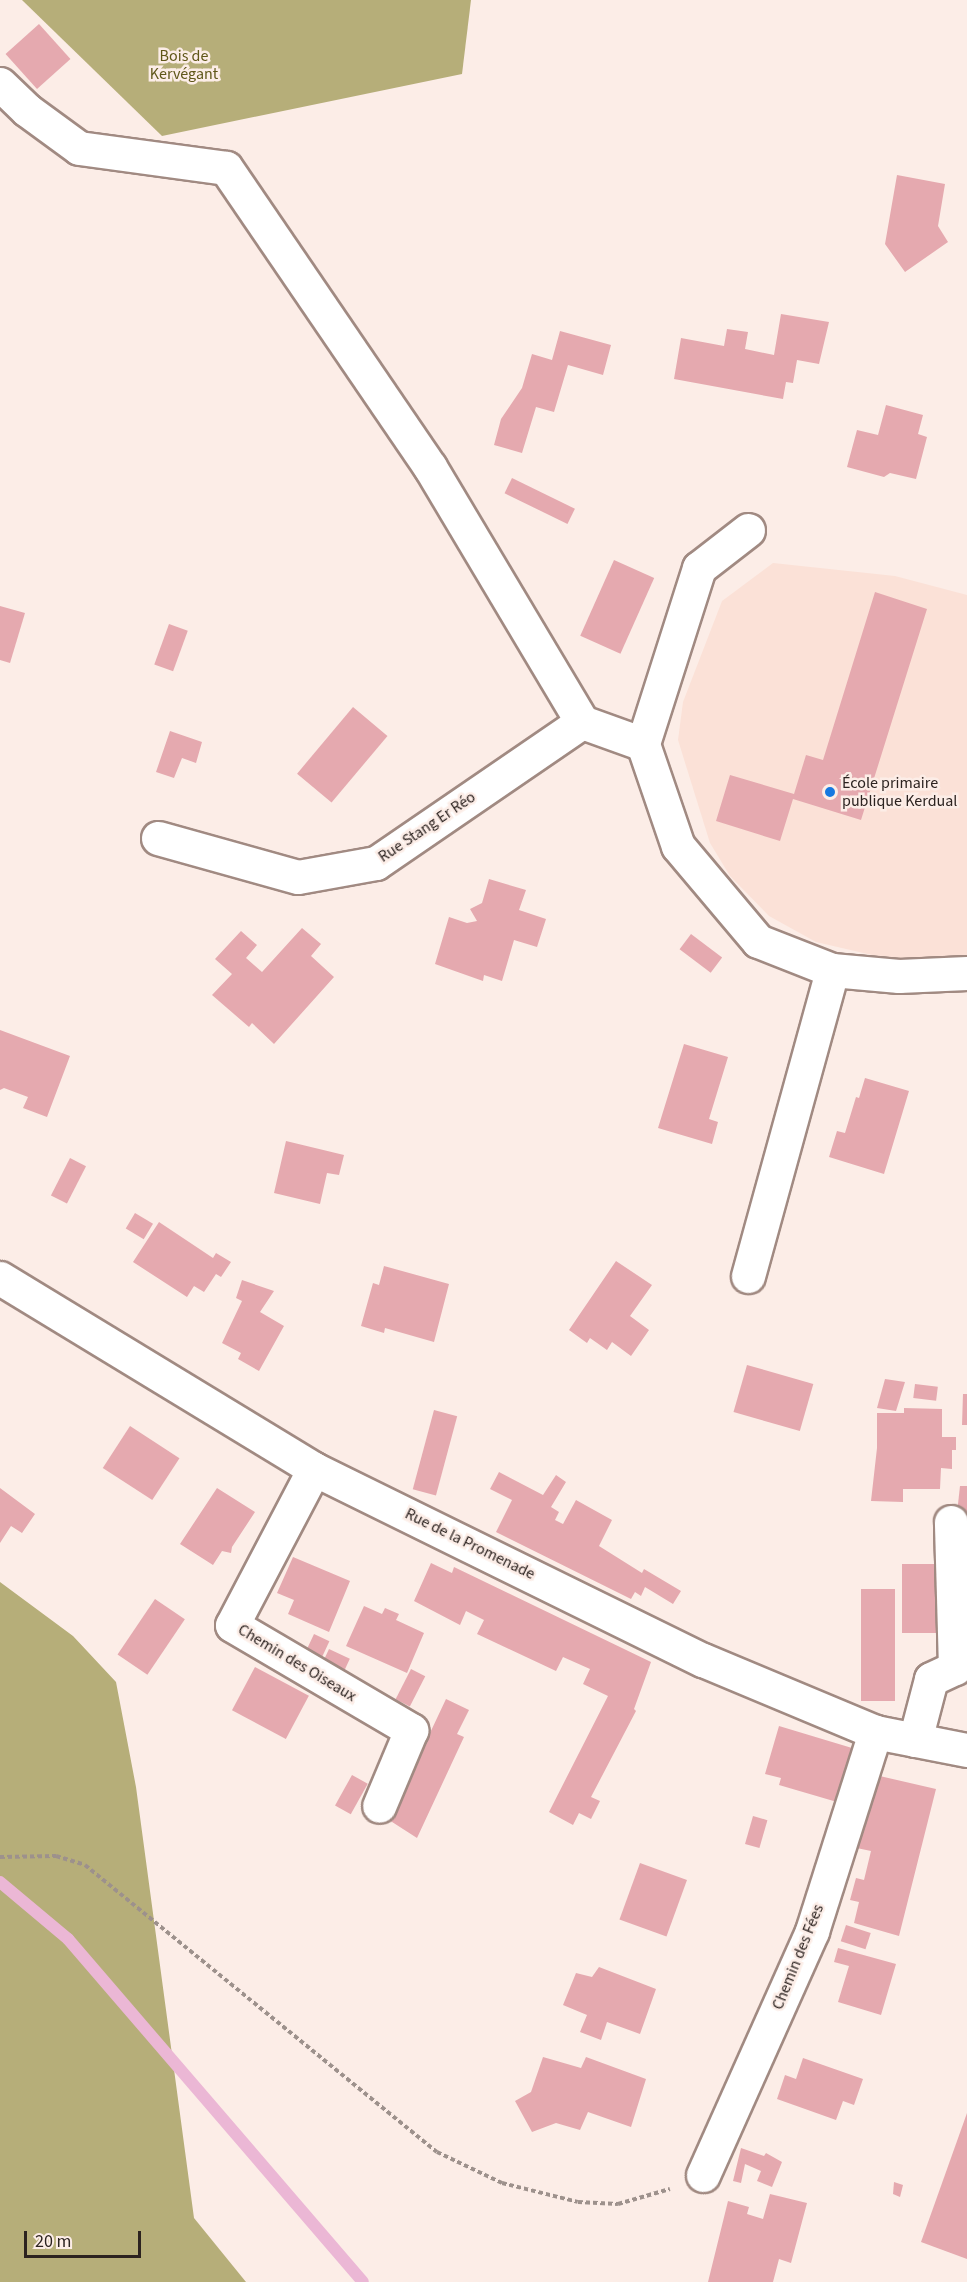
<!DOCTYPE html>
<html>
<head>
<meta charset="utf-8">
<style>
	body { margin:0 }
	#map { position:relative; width:967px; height:2282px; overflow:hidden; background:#fcede7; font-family:"Source Sans 3",sans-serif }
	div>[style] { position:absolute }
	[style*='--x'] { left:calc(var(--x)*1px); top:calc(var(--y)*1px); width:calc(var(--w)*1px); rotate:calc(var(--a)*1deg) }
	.built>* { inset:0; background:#fbe1d7 }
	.forest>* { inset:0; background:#b6ae79 }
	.stream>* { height:12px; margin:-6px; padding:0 6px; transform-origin:6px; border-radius:6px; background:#ebb7d5 }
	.building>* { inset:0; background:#e5a9af; transform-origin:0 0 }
	.path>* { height:4px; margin-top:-2px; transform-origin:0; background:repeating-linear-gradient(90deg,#9d918c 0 4.5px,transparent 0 7.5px) }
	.roads { filter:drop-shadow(2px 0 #a18a82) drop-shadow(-2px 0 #a18a82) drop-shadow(0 2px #a18a82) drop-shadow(0 -2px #a18a82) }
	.minor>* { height:33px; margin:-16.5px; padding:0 16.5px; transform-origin:16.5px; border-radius:16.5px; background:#fff }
	.dots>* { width:16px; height:16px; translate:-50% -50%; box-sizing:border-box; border:3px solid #fcede7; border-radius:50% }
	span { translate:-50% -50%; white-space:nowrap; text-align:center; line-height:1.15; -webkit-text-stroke:5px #fcede7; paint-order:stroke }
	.park-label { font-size:16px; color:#605719 }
	.poi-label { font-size:16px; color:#2c2320 }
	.left { translate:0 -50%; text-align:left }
	.street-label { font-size:16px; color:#2c2320 }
	.scale { position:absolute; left:24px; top:2231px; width:117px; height:27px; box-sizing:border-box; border:3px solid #2c2320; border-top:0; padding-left:8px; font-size:18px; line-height:21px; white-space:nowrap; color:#2c2320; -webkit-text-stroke:4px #fcede7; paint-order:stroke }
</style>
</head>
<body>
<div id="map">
	<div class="built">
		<i style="clip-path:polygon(773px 563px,895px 576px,967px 595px,967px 966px,885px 958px,816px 942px,769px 916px,730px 876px,710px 843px,678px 740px,683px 702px,722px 601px)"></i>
	</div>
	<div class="forest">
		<i style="clip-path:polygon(22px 0,471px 0,462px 74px,162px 136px)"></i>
		<i style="clip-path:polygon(0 1582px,73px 1636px,116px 1682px,136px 1787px,194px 2218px,246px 2282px,0 2282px)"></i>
	</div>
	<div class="stream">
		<i style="--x:0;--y:1882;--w:89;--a:40"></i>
		<i style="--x:68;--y:1939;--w:452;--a:49.3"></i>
	</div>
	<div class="building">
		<i style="left:39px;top:24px;width:47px;height:45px;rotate:48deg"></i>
		<i style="clip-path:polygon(897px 175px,945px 184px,938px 226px,948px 242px,905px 272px,885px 244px)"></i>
		<i style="clip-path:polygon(781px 314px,829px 322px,819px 364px,797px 360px,793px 383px,786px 382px,783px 399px,674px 379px,681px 338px,724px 346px,727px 329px,748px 332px,745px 349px,774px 355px)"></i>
		<i style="clip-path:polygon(560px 331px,611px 345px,603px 375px,568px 365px,554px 412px,536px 407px,522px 453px,494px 445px,501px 419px,522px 388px,532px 354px,552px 360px)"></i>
		<i style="clip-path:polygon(886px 405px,923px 415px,918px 434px,927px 437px,916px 479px,890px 473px,884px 477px,847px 467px,857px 430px,878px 435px)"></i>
		<i style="left:512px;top:478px;width:70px;height:17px;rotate:26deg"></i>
		<i style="left:614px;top:560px;width:44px;height:83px;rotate:24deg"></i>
		<i style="clip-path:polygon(875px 592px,927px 609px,861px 820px,793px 799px,780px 841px,716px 821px,730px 775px,794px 794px,806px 755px,823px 760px)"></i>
		<i style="clip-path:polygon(0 606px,25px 613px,10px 663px,0 660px)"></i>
		<i style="left:169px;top:624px;width:20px;height:43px;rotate:20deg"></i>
		<i style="left:353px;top:707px;width:45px;height:87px;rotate:40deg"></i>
		<i style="clip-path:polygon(170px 731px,202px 742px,196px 763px,182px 758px,174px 778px,156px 772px)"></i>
		<i style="clip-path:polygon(489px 879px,526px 890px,519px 910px,546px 919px,537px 947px,514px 940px,502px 981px,484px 975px,483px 981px,435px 964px,449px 917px,467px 923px,477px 921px,470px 909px,482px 903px)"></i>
		<i style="clip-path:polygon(302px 928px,321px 944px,311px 956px,334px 977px,274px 1044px,252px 1023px,249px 1027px,212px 995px,232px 974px,215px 959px,241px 931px,257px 945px,246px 958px,262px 972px)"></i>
		<i style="left:691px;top:934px;width:39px;height:19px;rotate:37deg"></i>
		<i style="clip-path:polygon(0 1030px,70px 1056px,47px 1117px,23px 1108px,28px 1097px,4px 1088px,0 1090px)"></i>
		<i style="clip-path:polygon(684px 1044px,728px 1057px,709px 1119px,718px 1122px,712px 1144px,658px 1128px)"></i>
		<i style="clip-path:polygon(865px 1078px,909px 1091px,884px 1174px,829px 1157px,837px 1131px,845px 1133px,856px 1097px,859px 1098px)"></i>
		<i style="clip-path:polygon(286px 1141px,344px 1155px,339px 1175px,327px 1173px,320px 1204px,274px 1193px)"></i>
		<i style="left:70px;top:1158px;width:18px;height:42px;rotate:27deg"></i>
		<i style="left:135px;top:1213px;width:21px;height:18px;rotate:31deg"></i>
		<i style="clip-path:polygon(159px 1222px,213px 1258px,216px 1253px,231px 1262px,221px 1277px,216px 1274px,204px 1292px,194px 1286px,187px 1297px,133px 1262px)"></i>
		<i style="clip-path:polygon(616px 1261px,652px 1285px,630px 1316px,649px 1330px,631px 1356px,612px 1342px,607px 1350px,590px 1338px,587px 1343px,569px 1330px)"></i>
		<i style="clip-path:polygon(384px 1266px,449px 1284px,434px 1342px,385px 1328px,384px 1333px,361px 1326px,373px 1283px,379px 1285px)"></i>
		<i style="clip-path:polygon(242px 1280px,274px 1291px,260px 1312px,284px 1326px,259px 1371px,238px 1359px,241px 1353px,222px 1343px,242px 1301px,236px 1298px)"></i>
		<i style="left:747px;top:1365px;width:69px;height:49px;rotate:16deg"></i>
		<i style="clip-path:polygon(885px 1379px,905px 1382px,896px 1411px,877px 1408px)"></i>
		<i style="left:915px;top:1384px;width:23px;height:14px;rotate:7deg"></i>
		<i style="clip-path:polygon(963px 1394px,967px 1394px,967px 1425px,962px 1425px)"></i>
		<i style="clip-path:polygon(904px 1408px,942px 1409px,942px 1437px,956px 1437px,956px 1450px,952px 1450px,952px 1469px,941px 1468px,940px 1489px,903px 1489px,903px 1502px,871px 1501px,877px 1448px,877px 1413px,904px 1413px)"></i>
		<i style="left:434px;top:1410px;width:24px;height:82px;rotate:15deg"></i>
		<i style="left:130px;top:1426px;width:59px;height:50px;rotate:33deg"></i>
		<i style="clip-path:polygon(499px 1472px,543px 1495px,556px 1475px,566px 1482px,551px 1507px,559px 1512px,555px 1520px,563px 1524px,576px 1500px,612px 1520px,599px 1546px,642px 1573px,644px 1569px,681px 1591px,673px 1604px,645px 1587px,641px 1596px,635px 1592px,631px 1599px,496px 1532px,512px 1500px,490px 1489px)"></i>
		<i style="clip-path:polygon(960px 1486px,967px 1486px,967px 1522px,956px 1522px)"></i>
		<i style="clip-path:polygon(0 1488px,35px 1514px,22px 1533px,11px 1526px,0 1543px)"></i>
		<i style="clip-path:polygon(217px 1488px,255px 1512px,232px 1547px,231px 1553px,222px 1551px,213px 1565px,180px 1544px)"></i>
		<i style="clip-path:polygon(293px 1557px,350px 1581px,329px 1632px,288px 1614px,294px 1600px,277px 1593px)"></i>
		<i style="clip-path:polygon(431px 1563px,452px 1573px,454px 1567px,651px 1662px,634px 1709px,636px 1711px,591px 1797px,600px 1801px,591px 1819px,579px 1813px,573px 1825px,549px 1812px,608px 1696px,583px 1684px,590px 1669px,563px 1657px,556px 1671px,477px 1634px,484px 1620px,466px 1611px,460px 1625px,414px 1601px)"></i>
		<i style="left:940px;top:1564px;width:69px;height:38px;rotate:90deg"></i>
		<i style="left:861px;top:1589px;width:34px;height:112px"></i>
		<i style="left:155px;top:1599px;width:36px;height:67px;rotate:34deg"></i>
		<i style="clip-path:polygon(364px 1606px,382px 1614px,385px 1608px,399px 1614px,396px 1620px,424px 1633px,407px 1673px,346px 1646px)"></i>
		<i style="left:314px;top:1634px;width:17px;height:21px;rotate:25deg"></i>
		<i style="left:329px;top:1649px;width:23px;height:19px;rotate:25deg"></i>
		<i style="left:255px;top:1667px;width:61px;height:49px;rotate:28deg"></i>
		<i style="left:411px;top:1669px;width:16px;height:34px;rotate:27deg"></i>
		<i style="clip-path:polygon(446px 1699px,469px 1710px,457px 1734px,464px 1737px,417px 1838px,389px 1820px)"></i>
		<i style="clip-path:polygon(779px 1726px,852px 1748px,837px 1802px,779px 1785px,781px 1778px,765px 1774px)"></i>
		<i style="clip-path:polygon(871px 1774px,936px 1789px,899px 1936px,854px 1923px,859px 1902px,850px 1900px,856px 1878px,864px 1880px,871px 1851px,852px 1847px)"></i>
		<i style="left:352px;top:1775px;width:18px;height:35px;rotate:29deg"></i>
		<i style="left:753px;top:1816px;width:15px;height:29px;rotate:16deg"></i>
		<i style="left:640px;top:1863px;width:50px;height:60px;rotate:20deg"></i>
		<i style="left:846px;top:1925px;width:26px;height:17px;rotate:18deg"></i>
		<i style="clip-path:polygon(838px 1948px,896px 1964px,881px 2015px,838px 2002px,849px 1966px,834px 1962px)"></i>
		<i style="clip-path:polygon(599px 1967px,656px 1989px,640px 2034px,607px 2022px,601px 2040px,580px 2032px,587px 2015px,563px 2005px,576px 1973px,592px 1977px)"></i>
		<i style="clip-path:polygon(543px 2057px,581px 2068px,586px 2057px,646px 2079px,631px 2127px,588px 2112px,580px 2130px,556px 2123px,532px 2132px,515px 2101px,531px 2092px)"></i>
		<i style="clip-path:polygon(803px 2058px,863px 2079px,854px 2105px,843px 2101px,836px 2120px,777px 2099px,785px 2075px,796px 2079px)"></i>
		<i style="clip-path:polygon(967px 2113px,967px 2259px,921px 2242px)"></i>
		<i style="clip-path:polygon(741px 2148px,764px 2156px,766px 2153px,782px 2162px,772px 2187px,757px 2181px,761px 2171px,745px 2164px,741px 2183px,733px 2181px)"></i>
		<i style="clip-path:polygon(894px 2182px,903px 2185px,900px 2197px,893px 2194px)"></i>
		<i style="clip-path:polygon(770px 2194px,807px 2203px,791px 2263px,779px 2259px,773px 2282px,708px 2282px,728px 2201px,749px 2207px,747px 2214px,763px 2219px)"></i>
	</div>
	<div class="path">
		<i style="--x:0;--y:1857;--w:56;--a:-1"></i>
		<i style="--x:56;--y:1856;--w:30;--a:17"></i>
		<i style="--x:85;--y:1865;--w:454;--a:39.2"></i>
		<i style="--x:437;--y:2152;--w:72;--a:25.5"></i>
		<i style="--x:502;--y:2183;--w:78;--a:14"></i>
		<i style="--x:578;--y:2202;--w:40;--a:2.9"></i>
		<i style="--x:618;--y:2204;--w:54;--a:-16.1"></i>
	</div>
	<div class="roads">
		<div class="minor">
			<i style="--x:0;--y:84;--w:37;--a:44"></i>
			<i style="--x:27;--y:110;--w:64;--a:36.2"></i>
			<i style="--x:79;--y:148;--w:148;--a:7.7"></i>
			<i style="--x:226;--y:168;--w:362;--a:55.7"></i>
			<i style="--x:430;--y:467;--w:297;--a:59.2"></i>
			<i style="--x:748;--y:530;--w:62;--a:142.2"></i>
			<i style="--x:699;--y:568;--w:185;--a:107.7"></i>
			<i style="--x:643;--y:744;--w:108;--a:71.1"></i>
			<i style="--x:678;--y:846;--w:124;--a:49.9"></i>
			<i style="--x:758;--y:941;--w:79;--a:21.4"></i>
			<i style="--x:832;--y:970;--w:67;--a:5.1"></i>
			<i style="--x:899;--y:976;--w:68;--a:-2.5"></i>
			<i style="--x:158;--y:838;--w:145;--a:15.6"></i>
			<i style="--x:298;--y:877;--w:79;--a:-10.2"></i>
			<i style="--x:376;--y:863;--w:250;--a:-34.4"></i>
			<i style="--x:582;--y:722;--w:65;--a:19.8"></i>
			<i style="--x:748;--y:1276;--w:317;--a:-74.6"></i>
			<i style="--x:0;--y:1278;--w:368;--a:31.3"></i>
			<i style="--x:314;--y:1469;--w:433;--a:26.2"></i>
			<i style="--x:703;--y:1660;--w:186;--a:22.7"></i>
			<i style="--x:875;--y:1732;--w:94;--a:11.1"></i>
			<i style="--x:314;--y:1469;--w:176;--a:117.7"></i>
			<i style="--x:232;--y:1625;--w:208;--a:30.4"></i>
			<i style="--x:411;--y:1730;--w:82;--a:112.8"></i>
			<i style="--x:915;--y:1740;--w:63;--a:-75.3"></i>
			<i style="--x:931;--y:1679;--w:26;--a:-25"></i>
			<i style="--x:955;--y:1668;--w:146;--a:-91.6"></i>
			<i style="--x:703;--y:2175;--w:267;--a:-65.9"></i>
			<i style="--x:812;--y:1931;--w:209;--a:-72.4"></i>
		</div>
	</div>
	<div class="dots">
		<i style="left:830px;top:792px;background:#1678e0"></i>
	</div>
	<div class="park-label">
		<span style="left:184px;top:65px">Bois de<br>Kervégant</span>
	</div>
	<div class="poi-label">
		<span class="left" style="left:842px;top:792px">École primaire<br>publique Kerdual</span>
	</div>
	<div class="street-label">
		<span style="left:427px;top:827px;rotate:-34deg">Rue Stang Er Réo</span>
		<span style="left:470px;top:1544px;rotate:26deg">Rue de la Promenade</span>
		<span style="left:297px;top:1663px;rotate:31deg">Chemin des Oiseaux</span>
		<span style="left:798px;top:1957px;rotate:-68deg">Chemin des Fées</span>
	</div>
	<div class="scale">20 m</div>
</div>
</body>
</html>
